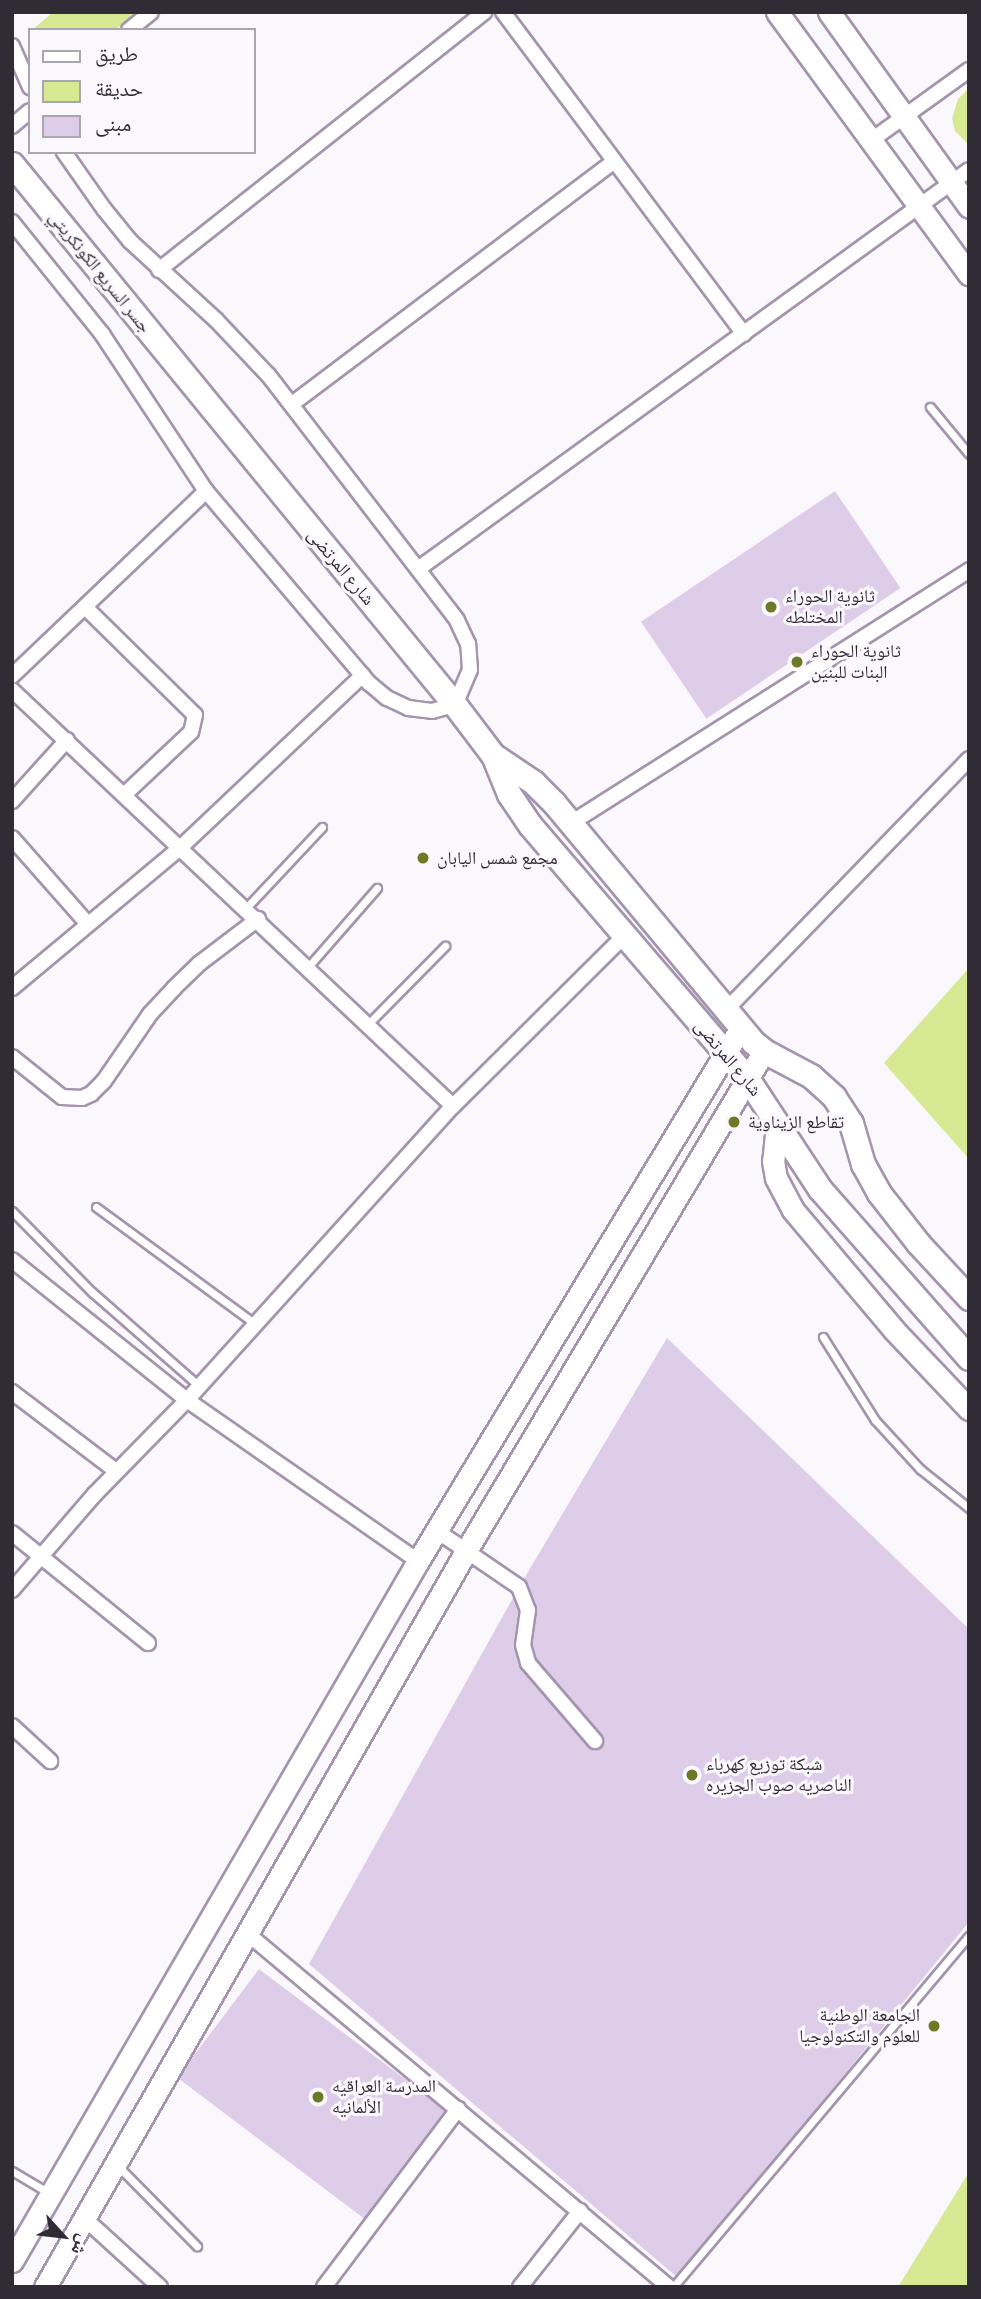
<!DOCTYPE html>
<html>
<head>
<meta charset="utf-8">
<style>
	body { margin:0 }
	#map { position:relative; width:981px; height:2299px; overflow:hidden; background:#fbf8fd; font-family:"PT Sans Narrow","Noto Naskh Arabic",sans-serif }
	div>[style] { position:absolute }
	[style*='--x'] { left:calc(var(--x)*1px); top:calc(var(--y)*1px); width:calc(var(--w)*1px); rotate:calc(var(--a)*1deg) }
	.green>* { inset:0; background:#d8e994 }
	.building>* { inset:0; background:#ddcde8; transform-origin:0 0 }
	.roads { filter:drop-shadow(2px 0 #a494ae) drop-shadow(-2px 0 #a494ae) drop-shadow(0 2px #a494ae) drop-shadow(0 -2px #a494ae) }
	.lane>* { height:7px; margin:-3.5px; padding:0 3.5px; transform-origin:3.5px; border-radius:3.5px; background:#fff }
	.street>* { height:14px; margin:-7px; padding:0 7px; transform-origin:7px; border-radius:7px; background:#fff }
	.secondary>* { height:21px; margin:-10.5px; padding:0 10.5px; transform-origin:10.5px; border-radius:10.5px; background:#fff }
	.primary>* { height:23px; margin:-11.5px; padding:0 11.5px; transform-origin:11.5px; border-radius:11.5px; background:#fff }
	.dots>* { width:19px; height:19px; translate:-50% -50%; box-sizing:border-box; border:4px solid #fbf8fd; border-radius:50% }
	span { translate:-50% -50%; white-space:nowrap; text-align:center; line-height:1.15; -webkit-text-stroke:6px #fbf8fd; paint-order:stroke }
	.street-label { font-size:18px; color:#312b35 }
	.poi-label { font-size:18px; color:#312b35 }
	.left { translate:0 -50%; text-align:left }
	.right { translate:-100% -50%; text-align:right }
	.frame { position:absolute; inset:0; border:14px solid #312b35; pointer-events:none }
	.legend { position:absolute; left:28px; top:28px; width:228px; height:126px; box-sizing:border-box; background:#fbf8fd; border:2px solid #aaa6ad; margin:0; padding:9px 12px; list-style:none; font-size:21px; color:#312b35 }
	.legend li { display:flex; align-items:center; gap:14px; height:35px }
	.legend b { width:35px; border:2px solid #aaa6ad }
	.north { position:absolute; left:28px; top:2201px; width:70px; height:70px; -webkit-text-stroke:5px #fbf8fd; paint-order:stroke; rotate:117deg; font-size:19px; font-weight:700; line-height:28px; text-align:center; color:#312b35 }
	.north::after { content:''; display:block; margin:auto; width:24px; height:32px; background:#312b35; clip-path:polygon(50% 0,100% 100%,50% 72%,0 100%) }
</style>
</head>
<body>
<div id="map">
	<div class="green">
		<i style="clip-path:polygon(53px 12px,137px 12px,115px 30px,32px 30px)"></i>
		<i style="clip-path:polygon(969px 88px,969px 145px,955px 131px,952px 118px,958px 99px)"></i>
		<i style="clip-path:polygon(969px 968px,969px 1159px,884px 1063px)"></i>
		<i style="clip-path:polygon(969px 2172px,969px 2287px,898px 2287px)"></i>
	</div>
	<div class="building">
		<i style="left:835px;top:491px;width:117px;height:234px;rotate:56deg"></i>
		<i style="clip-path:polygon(667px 1338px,969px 1629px,969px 1922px,678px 2278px,309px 1964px,519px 1587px)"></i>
		<i style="left:259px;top:1969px;width:234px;height:136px;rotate:37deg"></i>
	</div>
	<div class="roads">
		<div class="lane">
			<i style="--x:930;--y:407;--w:61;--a:50.3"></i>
			<i style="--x:246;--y:908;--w:111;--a:-46.8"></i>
			<i style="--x:308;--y:967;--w:105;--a:-48.9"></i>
			<i style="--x:368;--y:1024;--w:110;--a:-45.4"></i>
			<i style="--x:96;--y:1207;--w:197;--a:36.3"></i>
			<i style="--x:12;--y:1211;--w:114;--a:45.4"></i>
			<i style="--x:92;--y:1292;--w:142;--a:41.3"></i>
			<i style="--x:823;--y:1337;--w:98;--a:57.9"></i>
			<i style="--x:875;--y:1420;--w:67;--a:47.4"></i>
			<i style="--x:920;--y:1469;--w:63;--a:38.5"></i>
			<i style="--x:117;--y:2165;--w:114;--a:45.4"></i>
			<i style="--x:12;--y:2171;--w:43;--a:30.7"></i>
			<i style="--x:673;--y:2287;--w:459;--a:-49.9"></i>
		</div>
		<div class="street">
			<i style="--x:503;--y:12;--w:402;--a:53.2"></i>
			<i style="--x:129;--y:30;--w:28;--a:-39"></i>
			<i style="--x:12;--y:46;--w:45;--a:66.3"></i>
			<i style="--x:12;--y:126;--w:23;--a:-40"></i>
			<i style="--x:873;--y:139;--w:118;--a:-35.7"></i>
			<i style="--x:12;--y:222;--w:144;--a:51.2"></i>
			<i style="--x:102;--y:334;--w:188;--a:56.5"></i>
			<i style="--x:206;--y:491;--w:252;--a:49.7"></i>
			<i style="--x:369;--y:683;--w:23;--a:40"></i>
			<i style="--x:387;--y:698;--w:23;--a:25"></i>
			<i style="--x:408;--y:708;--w:24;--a:7"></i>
			<i style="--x:432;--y:711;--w:24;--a:-15"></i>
			<i style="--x:455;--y:705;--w:38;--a:-67"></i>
			<i style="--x:470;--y:670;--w:26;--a:-94"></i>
			<i style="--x:468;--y:644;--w:26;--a:-115"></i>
			<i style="--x:457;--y:620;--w:309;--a:-127.6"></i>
			<i style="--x:268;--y:375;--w:76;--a:-133.4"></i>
			<i style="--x:216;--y:320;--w:117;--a:-137.4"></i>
			<i style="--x:130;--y:241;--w:41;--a:-129.1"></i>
			<i style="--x:104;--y:209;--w:70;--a:-125.1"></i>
			<i style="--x:159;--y:270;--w:415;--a:-38.4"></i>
			<i style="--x:292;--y:404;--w:403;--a:-37"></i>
			<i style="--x:418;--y:569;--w:680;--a:-35.91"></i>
			<i style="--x:85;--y:607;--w:154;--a:44.5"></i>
			<i style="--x:195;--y:715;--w:17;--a:103"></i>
			<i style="--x:191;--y:732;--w:91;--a:136.8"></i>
			<i style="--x:12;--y:676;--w:268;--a:-43.6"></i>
			<i style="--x:12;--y:690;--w:606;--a:43.33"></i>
			<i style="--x:12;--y:801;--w:82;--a:-48"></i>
			<i style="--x:571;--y:823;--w:472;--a:-32.4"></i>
			<i style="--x:12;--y:838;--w:113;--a:48.6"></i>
			<i style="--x:12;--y:988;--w:220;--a:-39.8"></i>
			<i style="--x:181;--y:847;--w:250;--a:-43.4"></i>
			<i style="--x:725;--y:1011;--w:351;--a:-45.9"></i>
			<i style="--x:12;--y:1057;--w:64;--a:38.7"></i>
			<i style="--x:62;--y:1097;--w:20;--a:3"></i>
			<i style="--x:82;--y:1098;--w:10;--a:-24"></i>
			<i style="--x:91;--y:1094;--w:18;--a:-45"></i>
			<i style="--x:104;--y:1081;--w:81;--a:-55.5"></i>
			<i style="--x:150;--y:1014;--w:35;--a:-47"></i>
			<i style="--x:174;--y:988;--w:36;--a:-44"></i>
			<i style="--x:200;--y:963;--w:73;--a:-37.2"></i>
			<i style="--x:12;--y:1260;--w:224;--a:38.7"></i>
			<i style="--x:187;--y:1400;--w:282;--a:34.9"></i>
			<i style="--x:12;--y:1392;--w:131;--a:37.2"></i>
			<i style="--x:437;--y:1531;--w:99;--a:34.3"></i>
			<i style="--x:519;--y:1587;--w:25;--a:69"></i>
			<i style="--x:528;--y:1610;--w:35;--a:98"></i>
			<i style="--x:523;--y:1645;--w:19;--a:74"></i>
			<i style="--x:528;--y:1663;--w:103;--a:49.3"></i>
			<i style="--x:12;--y:1533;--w:175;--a:39"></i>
			<i style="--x:12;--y:1590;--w:127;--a:-49.2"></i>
			<i style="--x:95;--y:1494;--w:132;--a:-45.6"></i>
			<i style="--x:187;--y:1400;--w:396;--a:-47.9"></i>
			<i style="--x:453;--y:1106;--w:243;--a:-44.8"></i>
			<i style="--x:12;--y:1726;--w:52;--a:42.6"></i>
			<i style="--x:248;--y:1934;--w:549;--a:39.98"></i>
			<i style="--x:83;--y:2217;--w:104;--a:42.3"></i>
			<i style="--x:324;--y:2287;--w:223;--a:-53"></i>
			<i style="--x:520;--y:2287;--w:97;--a:-51.7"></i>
		</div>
		<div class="secondary">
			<i style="--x:777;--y:12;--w:325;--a:53.8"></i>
			<i style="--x:829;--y:12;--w:240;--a:54.3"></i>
			<i style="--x:777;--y:1125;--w:36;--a:96"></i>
			<i style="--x:773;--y:1161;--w:17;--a:80"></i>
			<i style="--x:776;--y:1178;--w:36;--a:62"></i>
			<i style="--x:793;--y:1210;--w:157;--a:49.9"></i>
			<i style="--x:894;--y:1330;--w:109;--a:46.5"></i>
			<i style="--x:12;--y:2261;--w:809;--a:-59.89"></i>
			<i style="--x:418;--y:1561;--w:622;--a:-58.82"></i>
			<i style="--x:45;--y:2287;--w:848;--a:-60.23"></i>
			<i style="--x:466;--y:1551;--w:582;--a:-59.21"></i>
		</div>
		<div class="primary">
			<i style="--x:12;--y:164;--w:699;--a:50.69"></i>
			<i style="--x:455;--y:705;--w:63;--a:52.8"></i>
			<i style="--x:493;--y:755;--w:42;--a:67.7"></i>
			<i style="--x:509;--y:794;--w:37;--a:56"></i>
			<i style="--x:530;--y:825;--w:333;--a:49.4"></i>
			<i style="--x:747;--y:1078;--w:133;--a:56.7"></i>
			<i style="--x:820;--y:1189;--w:225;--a:48.6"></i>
			<i style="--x:493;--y:755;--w:48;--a:34"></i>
			<i style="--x:533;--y:782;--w:30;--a:45"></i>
			<i style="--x:554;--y:803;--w:311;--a:50.2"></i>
			<i style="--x:753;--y:1042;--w:14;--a:39"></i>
			<i style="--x:764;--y:1051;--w:53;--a:28"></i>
			<i style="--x:811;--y:1076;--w:31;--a:42"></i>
			<i style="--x:834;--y:1097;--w:31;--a:57"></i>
			<i style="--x:851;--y:1123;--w:43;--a:73.7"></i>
			<i style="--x:863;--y:1164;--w:33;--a:61"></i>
			<i style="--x:879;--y:1193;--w:63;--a:52"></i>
			<i style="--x:918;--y:1243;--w:75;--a:47.2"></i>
		</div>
	</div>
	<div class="dots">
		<i style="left:771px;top:607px;background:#6c7a27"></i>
		<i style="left:797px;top:662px;background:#6c7a27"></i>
		<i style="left:423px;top:858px;background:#6c7a27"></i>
		<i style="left:734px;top:1122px;background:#6c7a27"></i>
		<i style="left:692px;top:1775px;background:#6c7a27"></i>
		<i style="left:934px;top:2026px;background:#6c7a27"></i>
		<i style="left:318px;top:2097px;background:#6c7a27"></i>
	</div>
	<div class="street-label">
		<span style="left:100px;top:272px;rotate:51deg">جسر السريع الكونكريتي</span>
		<span style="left:341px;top:567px;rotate:50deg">شارع المرتضى</span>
		<span style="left:728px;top:1058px;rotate:50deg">شارع المرتضى</span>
	</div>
	<div class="poi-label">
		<span class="left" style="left:785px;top:607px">ثانوية الحوراء<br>المختلطه</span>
		<span class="left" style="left:811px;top:662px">ثانوية الحوراء<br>البنات للبنين</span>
		<span class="left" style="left:437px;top:858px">مجمع شمس اليابان</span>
		<span class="left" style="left:748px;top:1122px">تقاطع الزيناوية</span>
		<span class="left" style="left:706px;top:1775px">شبكة توزيع كهرباء<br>الناصريه صوب الجزيره</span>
		<span class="right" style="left:920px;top:2026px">الجامعة الوطنية<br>للعلوم والتكنولوجيا</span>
		<span class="left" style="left:332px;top:2097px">المدرسة العراقيه<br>الألمانيه</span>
	</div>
	<div class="frame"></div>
	<ul class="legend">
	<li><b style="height:9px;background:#fff"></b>طريق</li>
	<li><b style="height:19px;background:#d8e994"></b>حديقة</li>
	<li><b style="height:19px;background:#ddcde8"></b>مبنى</li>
	</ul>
	<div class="north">ش</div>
</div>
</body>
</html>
